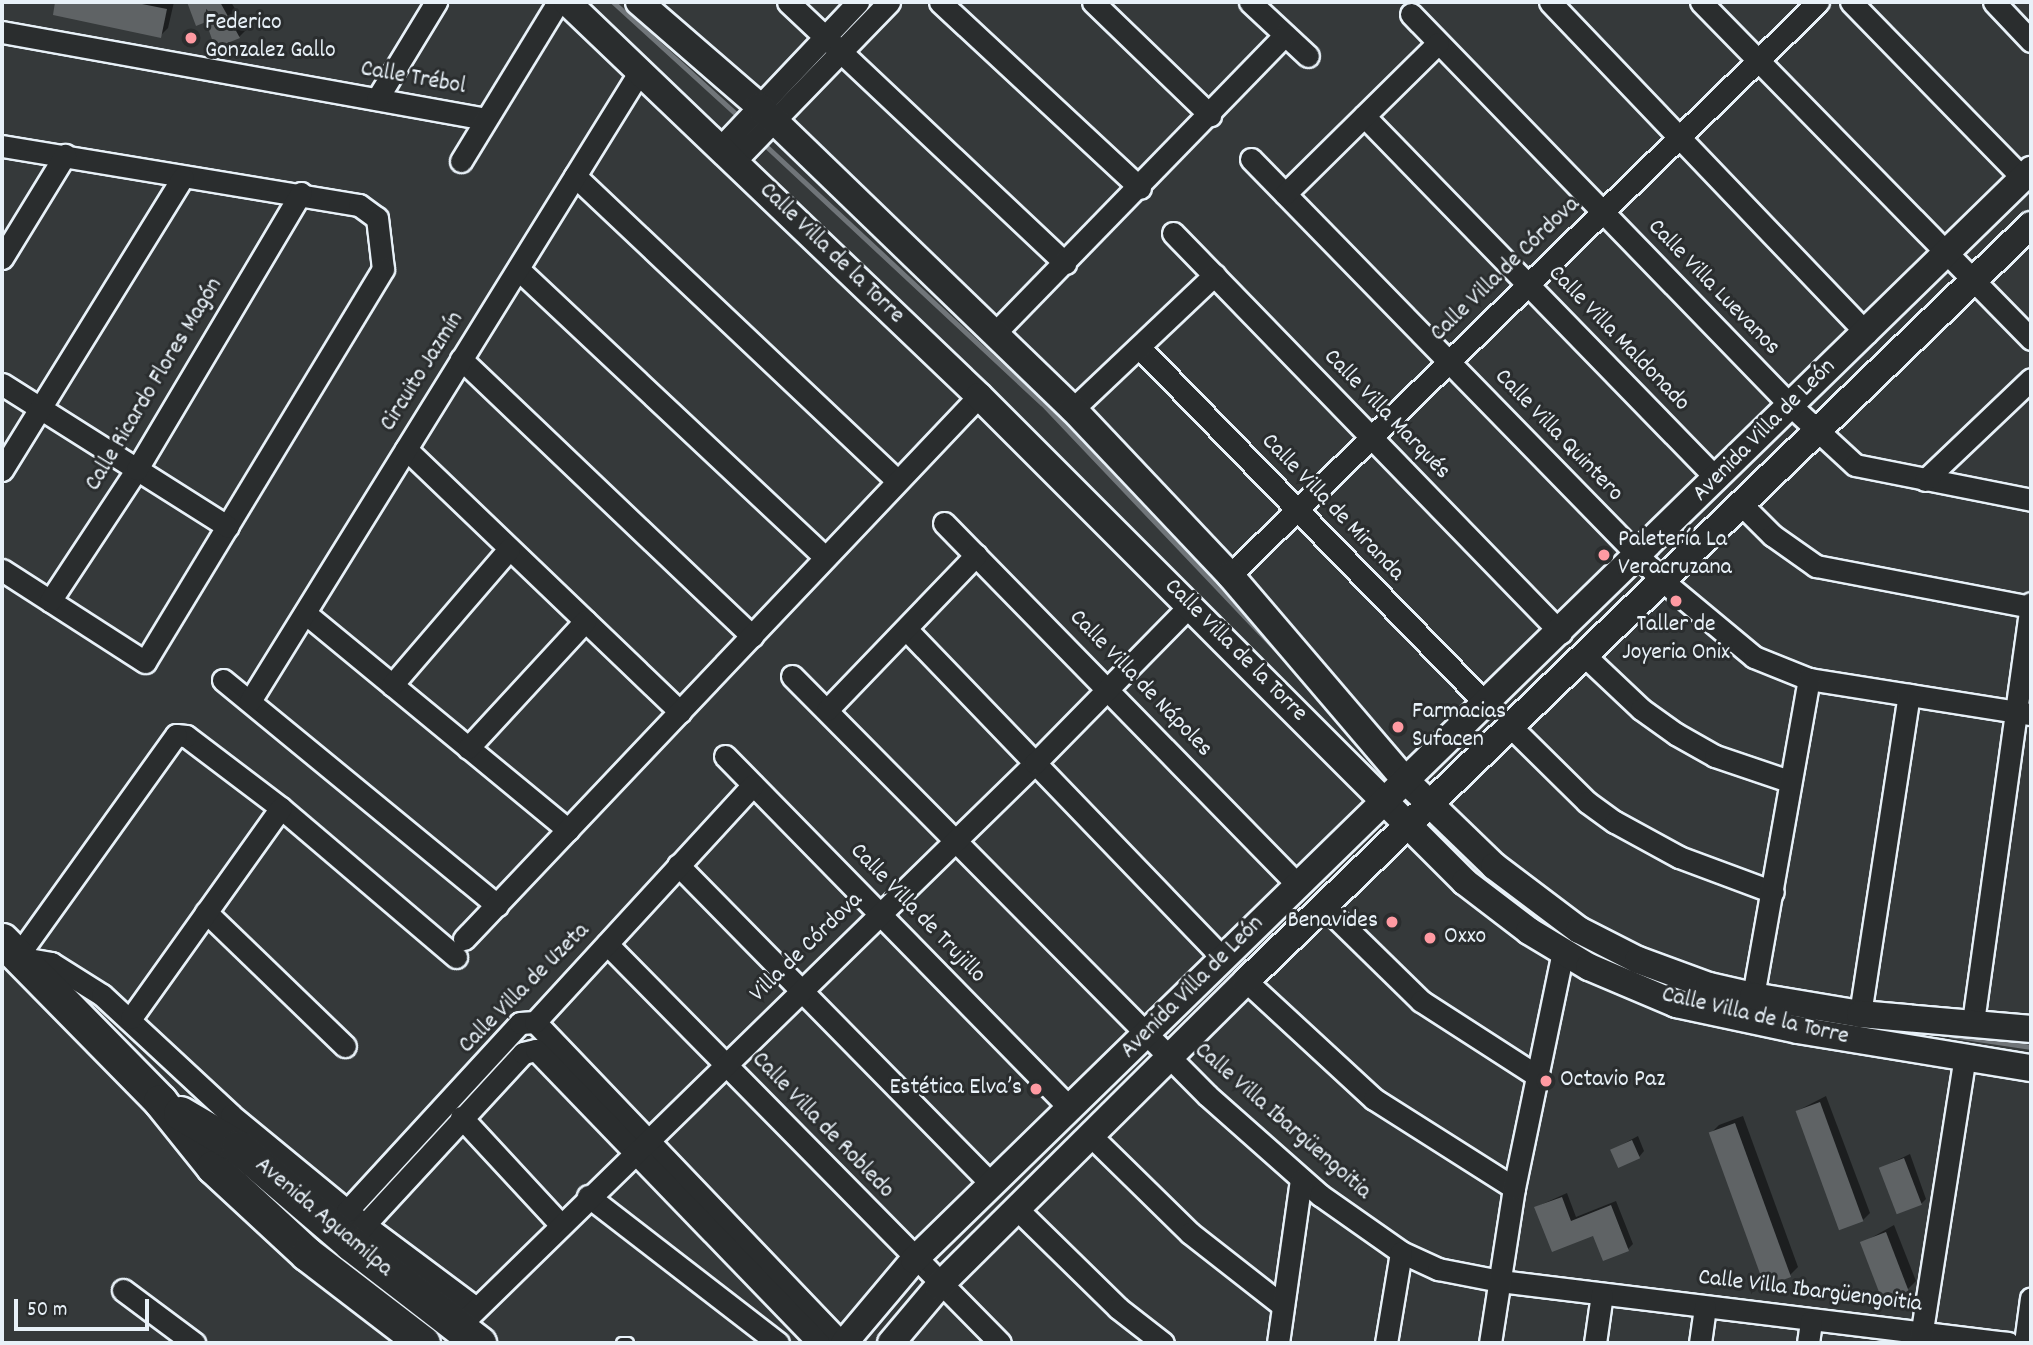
<!DOCTYPE html>
<html>
<head>
<meta charset="utf-8">
<style>
	body { margin:0 }
	#map { position:relative; width:2033px; height:1345px; overflow:hidden; background:#35393a; font-family:Dekko,sans-serif }
	div>[style] { position:absolute }
	[style*='--x'] { left:calc(var(--x)*1px); top:calc(var(--y)*1px); width:calc(var(--w)*1px); rotate:calc(var(--a)*1deg) }
	.shadow>* { inset:0; background:#0007 }
	.stream>* { height:5px; margin:-2.5px; padding:0 2.5px; transform-origin:2.5px; border-radius:2.5px; background:#707579 }
	.building>* { inset:0; background:#5f6365; transform-origin:0 0 }
	.roads { filter:drop-shadow(2px 0 #e8f1f8) drop-shadow(-2px 0 #e8f1f8) drop-shadow(0 2px #e8f1f8) drop-shadow(0 -2px #e8f1f8) }
	.service>* { height:10px; margin:-5px; padding:0 5px; transform-origin:5px; border-radius:5px; background:#2a2d2e }
	.minor>* { height:21px; margin:-10.5px; padding:0 10.5px; transform-origin:10.5px; border-radius:10.5px; background:#2a2d2e }
	.tertiary>* { height:26px; margin:-13px; padding:0 13px; transform-origin:13px; border-radius:13px; background:#2a2d2e }
	.primary>* { height:33px; margin:-16.5px; padding:0 16.5px; transform-origin:16.5px; border-radius:16.5px; background:#2a2d2e }
	.dots>* { width:19px; height:19px; translate:-50% -50%; box-sizing:border-box; border:4px solid #2a2d2e; border-radius:50% }
	span { translate:-50% -50%; white-space:nowrap; text-align:center; line-height:1.15; -webkit-text-stroke:6px #2a2d2e; paint-order:stroke }
	.poi-label { font-size:24px; color:#e8f1f8 }
	.left { translate:0 -50%; text-align:left }
	.right { translate:-100% -50%; text-align:right }
	.street-label { font-size:24px; color:#e8f1f8 }
	.frame { position:absolute; inset:0; border:4px solid #e8f1f8; pointer-events:none }
	.scale { position:absolute; left:14px; top:1299px; width:135px; height:32px; box-sizing:border-box; border:4px solid #e8f1f8; border-top:0; padding-left:9px; font-size:21px; line-height:24px; white-space:nowrap; color:#e8f1f8; -webkit-text-stroke:5px #2a2d2e; paint-order:stroke }
</style>
</head>
<body>
<div id="map">
	<div class="shadow">
		<i style="clip-path:polygon(57px 2px,174px 2px,168px 28px,160px 36px,55px 13px)"></i>
		<i style="clip-path:polygon(189px 2px,231px 2px,247px 29px,239px 37px,207px 20px,198px 23px)"></i>
		<i style="clip-path:polygon(1826px 1096px,1870px 1213px,1863px 1220px,1797px 1111px)"></i>
		<i style="clip-path:polygon(1743px 1116px,1798px 1267px,1790px 1275px,1711px 1133px,1719px 1125px)"></i>
		<i style="clip-path:polygon(1638px 1136px,1644px 1151px,1639px 1157px,1612px 1150px)"></i>
		<i style="clip-path:polygon(1910px 1154px,1926px 1199px,1921px 1204px,1881px 1168px)"></i>
		<i style="clip-path:polygon(1567px 1193px,1576px 1217px,1616px 1201px,1633px 1244px,1628px 1249px,1536px 1207px)"></i>
		<i style="clip-path:polygon(1894px 1225px,1916px 1281px,1908px 1289px,1862px 1243px)"></i>
	</div>
	<div class="stream">
		<i style="--x:613;--y:2;--w:165;--a:42.3"></i>
		<i style="--x:767;--y:147;--w:376;--a:43"></i>
		<i style="--x:1042;--y:403;--w:366;--a:46.5"></i>
		<i style="--x:1950;--y:1035;--w:82;--a:8.4"></i>
	</div>
	<div class="building">
		<i style="clip-path:polygon(55px 2px,132px 2px,167px 9px,161px 38px,53px 15px)"></i>
		<i style="clip-path:polygon(187px 2px,220px 2px,240px 38px,215px 48px,206px 22px,196px 26px)"></i>
		<i style="left:1820px;top:1102px;width:127px;height:26px;rotate:70deg"></i>
		<i style="left:1735px;top:1123px;width:164px;height:28px;rotate:70deg"></i>
		<i style="left:1632px;top:1140px;width:20px;height:24px;rotate:66deg"></i>
		<i style="left:1904px;top:1158px;width:50px;height:27px;rotate:69deg"></i>
		<i style="clip-path:polygon(1562px 1197px,1571px 1221px,1611px 1205px,1629px 1251px,1603px 1261px,1593px 1236px,1552px 1252px,1534px 1207px)"></i>
		<i style="left:1886px;top:1232px;width:63px;height:28px;rotate:69deg"></i>
	</div>
	<div class="roads">
		<div class="service">
			<i style="--x:622;--y:1343;--w:6;--a:0"></i>
		</div>
		<div class="minor">
			<i style="--x:788;--y:2;--w:381;--a:43.3"></i>
			<i style="--x:940;--y:2;--w:273;--a:42.9"></i>
			<i style="--x:1093;--y:2;--w:163;--a:44"></i>
			<i style="--x:1250;--y:2;--w:79;--a:43"></i>
			<i style="--x:1550;--y:2;--w:458;--a:46.3"></i>
			<i style="--x:1701;--y:2;--w:472;--a:45.6"></i>
			<i style="--x:1851;--y:2;--w:246;--a:45.7"></i>
			<i style="--x:1994;--y:2;--w:54;--a:46.5"></i>
			<i style="--x:1411;--y:14;--w:545;--a:45.89"></i>
			<i style="--x:1790;--y:405;--w:88;--a:42.7"></i>
			<i style="--x:1855;--y:465;--w:179;--a:11.2"></i>
			<i style="--x:2;--y:32;--w:491;--a:10.2"></i>
			<i style="--x:377;--y:99;--w:114;--a:-58.7"></i>
			<i style="--x:1364;--y:116;--w:506;--a:45.8"></i>
			<i style="--x:2;--y:146;--w:362;--a:9.4"></i>
			<i style="--x:359;--y:205;--w:22;--a:36"></i>
			<i style="--x:377;--y:218;--w:51;--a:83.3"></i>
			<i style="--x:383;--y:269;--w:459;--a:121.2"></i>
			<i style="--x:145;--y:662;--w:170;--a:-147.2"></i>
			<i style="--x:720;--y:148;--w:201;--a:-46.6"></i>
			<i style="--x:1251;--y:159;--w:591;--a:45.69"></i>
			<i style="--x:1664;--y:582;--w:117;--a:39.8"></i>
			<i style="--x:1754;--y:657;--w:59;--a:21.8"></i>
			<i style="--x:1809;--y:679;--w:225;--a:9"></i>
			<i style="--x:461;--y:161;--w:186;--a:-58.6"></i>
			<i style="--x:734;--y:162;--w:223;--a:-45.9"></i>
			<i style="--x:575;--y:176;--w:444;--a:43.4"></i>
			<i style="--x:1285;--y:194;--w:215;--a:-44.6"></i>
			<i style="--x:1173;--y:233;--w:557;--a:45.87"></i>
			<i style="--x:2;--y:258;--w:121;--a:-58.5"></i>
			<i style="--x:518;--y:269;--w:421;--a:43.2"></i>
			<i style="--x:994;--y:334;--w:417;--a:-45.8"></i>
			<i style="--x:1141;--y:349;--w:495;--a:45.8"></i>
			<i style="--x:461;--y:359;--w:402;--a:43.6"></i>
			<i style="--x:2;--y:384;--w:267;--a:32.3"></i>
			<i style="--x:1073;--y:409;--w:195;--a:-43.5"></i>
			<i style="--x:406;--y:449;--w:380;--a:43.8"></i>
			<i style="--x:2;--y:470;--w:344;--a:-58.3"></i>
			<i style="--x:1925;--y:480;--w:146;--a:-43.6"></i>
			<i style="--x:1744;--y:507;--w:40;--a:45"></i>
			<i style="--x:1772;--y:535;--w:54;--a:35.2"></i>
			<i style="--x:1816;--y:566;--w:219;--a:10.8"></i>
			<i style="--x:944;--y:523;--w:505;--a:45.64"></i>
			<i style="--x:1230;--y:575;--w:821;--a:-44.26"></i>
			<i style="--x:50;--y:601;--w:158;--a:-56.6"></i>
			<i style="--x:137;--y:469;--w:321;--a:-59.3"></i>
			<i style="--x:305;--y:613;--w:341;--a:39.5"></i>
			<i style="--x:906;--y:629;--w:457;--a:46.1"></i>
			<i style="--x:1586;--y:657;--w:76;--a:43.4"></i>
			<i style="--x:1641;--y:709;--w:43;--a:35.5"></i>
			<i style="--x:1676;--y:734;--w:45;--a:29.4"></i>
			<i style="--x:1715;--y:756;--w:78;--a:18.7"></i>
			<i style="--x:792;--y:676;--w:590;--a:45.27"></i>
			<i style="--x:1207;--y:1095;--w:151;--a:41.5"></i>
			<i style="--x:1320;--y:1195;--w:99;--a:35.1"></i>
			<i style="--x:1401;--y:1252;--w:41;--a:24.7"></i>
			<i style="--x:1438;--y:1269;--w:63;--a:11"></i>
			<i style="--x:1500;--y:1281;--w:512;--a:6.96"></i>
			<i style="--x:223;--y:680;--w:355;--a:39.4"></i>
			<i style="--x:392;--y:685;--w:179;--a:-49.3"></i>
			<i style="--x:250;--y:701;--w:741;--a:-58.24"></i>
			<i style="--x:827;--y:710;--w:215;--a:-46.1"></i>
			<i style="--x:1511;--y:727;--w:107;--a:44.6"></i>
			<i style="--x:1587;--y:802;--w:34;--a:36"></i>
			<i style="--x:1615;--y:822;--w:73;--a:28.7"></i>
			<i style="--x:1679;--y:857;--w:100;--a:20.4"></i>
			<i style="--x:468;--y:748;--w:173;--a:-47.3"></i>
			<i style="--x:725;--y:756;--w:494;--a:45.6"></i>
			<i style="--x:678;--y:865;--w:448;--a:45.5"></i>
			<i style="--x:1324;--y:906;--w:136;--a:44.4"></i>
			<i style="--x:1421;--y:1001;--w:137;--a:32.8"></i>
			<i style="--x:206;--y:912;--w:193;--a:44"></i>
			<i style="--x:464;--y:939;--w:748;--a:-46.52"></i>
			<i style="--x:607;--y:944;--w:560;--a:45.43"></i>
			<i style="--x:456;--y:957;--w:230;--a:-139.6"></i>
			<i style="--x:281;--y:808;--w:119;--a:-142.8"></i>
			<i style="--x:186;--y:736;--w:10;--a:-174"></i>
			<i style="--x:176;--y:735;--w:273;--a:125.6"></i>
			<i style="--x:17;--y:957;--w:35;--a:10"></i>
			<i style="--x:51;--y:963;--w:60;--a:32.1"></i>
			<i style="--x:102;--y:995;--w:176;--a:42.9"></i>
			<i style="--x:231;--y:1115;--w:170;--a:39.5"></i>
			<i style="--x:362;--y:1223;--w:142;--a:36.7"></i>
			<i style="--x:1246;--y:981;--w:174;--a:42.7"></i>
			<i style="--x:1374;--y:1099;--w:166;--a:32.4"></i>
			<i style="--x:1753;--y:996;--w:322;--a:-80"></i>
			<i style="--x:1860;--y:1014;--w:323;--a:-81.3"></i>
			<i style="--x:131;--y:1018;--w:258;--a:-54.5"></i>
			<i style="--x:535;--y:1022;--w:444;--a:46.3"></i>
			<i style="--x:1973;--y:1022;--w:423;--a:-82.1"></i>
			<i style="--x:461;--y:1117;--w:146;--a:47.2"></i>
			<i style="--x:1090;--y:1135;--w:140;--a:44.4"></i>
			<i style="--x:1190;--y:1233;--w:118;--a:38.1"></i>
			<i style="--x:588;--y:1196;--w:240;--a:37.7"></i>
			<i style="--x:1016;--y:1208;--w:143;--a:44.4"></i>
			<i style="--x:1118;--y:1308;--w:57;--a:37.9"></i>
			<i style="--x:340;--y:1223;--w:14;--a:-60"></i>
			<i style="--x:347;--y:1211;--w:255;--a:-47.4"></i>
			<i style="--x:520;--y:1023;--w:15;--a:-4"></i>
			<i style="--x:535;--y:1022;--w:322;--a:-47.4"></i>
			<i style="--x:357;--y:1233;--w:245;--a:-47.3"></i>
			<i style="--x:523;--y:1053;--w:13;--a:-13"></i>
			<i style="--x:536;--y:1050;--w:407;--a:46"></i>
			<i style="--x:123;--y:1290;--w:89;--a:36.7"></i>
			<i style="--x:466;--y:1319;--w:796;--a:-44.34"></i>
			<i style="--x:1035;--y:763;--w:221;--a:-45.5"></i>
			<i style="--x:1278;--y:1343;--w:165;--a:-82"></i>
			<i style="--x:1386;--y:1343;--w:92;--a:-80.6"></i>
			<i style="--x:1490;--y:1343;--w:157;--a:-81.2"></i>
			<i style="--x:1514;--y:1188;--w:242;--a:-78.3"></i>
			<i style="--x:1595;--y:1343;--w:49;--a:-81.9"></i>
			<i style="--x:1700;--y:1343;--w:36;--a:-82"></i>
			<i style="--x:1808;--y:1343;--w:22;--a:-82"></i>
			<i style="--x:1920;--y:1343;--w:290;--a:-81.1"></i>
			<i style="--x:2025;--y:1343;--w:45;--a:-82.4"></i>
		</div>
		<div class="tertiary">
			<i style="--x:567;--y:2;--w:570;--a:43.72"></i>
			<i style="--x:979;--y:396;--w:687;--a:45"></i>
			<i style="--x:1465;--y:882;--w:81;--a:37.4"></i>
			<i style="--x:1529;--y:931;--w:70;--a:31"></i>
			<i style="--x:1589;--y:967;--w:95;--a:23"></i>
			<i style="--x:1676;--y:1004;--w:125;--a:12"></i>
			<i style="--x:1798;--y:1030;--w:236;--a:9.3"></i>
			<i style="--x:639;--y:2;--w:159;--a:40.9"></i>
			<i style="--x:759;--y:106;--w:436;--a:44"></i>
			<i style="--x:1073;--y:409;--w:228;--a:46.6"></i>
			<i style="--x:1230;--y:575;--w:270;--a:49.5"></i>
			<i style="--x:1405;--y:780;--w:124;--a:44"></i>
			<i style="--x:1494;--y:866;--w:106;--a:37"></i>
			<i style="--x:1579;--y:930;--w:66;--a:27"></i>
			<i style="--x:1638;--y:960;--w:76;--a:20.1"></i>
			<i style="--x:1709;--y:986;--w:45;--a:12.8"></i>
			<i style="--x:1753;--y:996;--w:109;--a:9.5"></i>
			<i style="--x:1860;--y:1014;--w:172;--a:5"></i>
			<i style="--x:844;--y:1343;--w:109;--a:-49.9"></i>
			<i style="--x:914;--y:1260;--w:1561;--a:-44.3"></i>
			<i style="--x:891;--y:1343;--w:75;--a:-49.9"></i>
			<i style="--x:939;--y:1286;--w:433;--a:-44.8"></i>
			<i style="--x:1246;--y:981;--w:1090;--a:-43.92"></i>
		</div>
		<div class="primary">
			<i style="--x:2;--y:940;--w:226;--a:45.5"></i>
			<i style="--x:160;--y:1101;--w:85;--a:51.2"></i>
			<i style="--x:213;--y:1167;--w:128;--a:42.8"></i>
			<i style="--x:307;--y:1254;--w:146;--a:37.5"></i>
			<i style="--x:180;--y:1113;--w:67;--a:30.4"></i>
			<i style="--x:238;--y:1147;--w:149;--a:40.6"></i>
			<i style="--x:351;--y:1244;--w:162;--a:37.7"></i>
		</div>
	</div>
	<div class="dots">
		<i style="left:191px;top:38px;background:#ff9aa2"></i>
		<i style="left:1604px;top:555px;background:#ff9aa2"></i>
		<i style="left:1676px;top:601px;background:#ff9aa2"></i>
		<i style="left:1398px;top:727px;background:#ff9aa2"></i>
		<i style="left:1392px;top:922px;background:#ff9aa2"></i>
		<i style="left:1430px;top:938px;background:#ff9aa2"></i>
		<i style="left:1546px;top:1081px;background:#ff9aa2"></i>
		<i style="left:1036px;top:1089px;background:#ff9aa2"></i>
	</div>
	<div class="poi-label">
		<span class="left" style="left:205px;top:38px">Federico<br>Gonzalez Gallo</span>
		<span class="left" style="left:1618px;top:555px">Paletería La<br>Veracruzana</span>
		<span style="left:1676px;top:640px">Taller de<br>Joyeria Onix</span>
		<span class="left" style="left:1412px;top:727px">Farmacias<br>Sufacen</span>
		<span class="right" style="left:1378px;top:922px">Benavides</span>
		<span class="left" style="left:1444px;top:938px">Oxxo</span>
		<span class="left" style="left:1560px;top:1081px">Octavio Paz</span>
		<span class="right" style="left:1022px;top:1089px">Estética Elva’s</span>
	</div>
	<div class="street-label">
		<span style="left:413px;top:79px;rotate:10deg">Calle Trébol</span>
		<span style="left:831px;top:254px;rotate:44deg">Calle Villa de la Torre</span>
		<span style="left:1506px;top:270px;rotate:-44deg">Calle Villa de Córdova</span>
		<span style="left:1713px;top:288px;rotate:46deg">Calle Villa Luevanos</span>
		<span style="left:1618px;top:339px;rotate:46deg">Calle Villa Maldonado</span>
		<span style="left:423px;top:372px;rotate:-58deg">Circuito Jazmín</span>
		<span style="left:155px;top:385px;rotate:-59deg">Calle Ricardo Flores Magón</span>
		<span style="left:1386px;top:415px;rotate:46deg">Calle Villa Marqués</span>
		<span style="left:1765px;top:431px;rotate:-45deg">Avenida Villa de León</span>
		<span style="left:1558px;top:436px;rotate:46deg">Calle Villa Quintero</span>
		<span style="left:1332px;top:508px;rotate:46deg">Calle Villa de Miranda</span>
		<span style="left:1235px;top:651px;rotate:45deg">Calle Villa de la Torre</span>
		<span style="left:1140px;top:684px;rotate:46deg">Calle Villa de Nápoles</span>
		<span style="left:917px;top:914px;rotate:46deg">Calle Villa de Trujillo</span>
		<span style="left:807px;top:948px;rotate:-44deg">Villa de Córdova</span>
		<span style="left:1193px;top:988px;rotate:-45deg">Avenida Villa de León</span>
		<span style="left:525px;top:989px;rotate:-45deg">Calle Villa de Uzeta</span>
		<span style="left:1755px;top:1017px;rotate:13deg">Calle Villa de la Torre</span>
		<span style="left:1282px;top:1122px;rotate:41deg">Calle Villa Ibargüengoitia</span>
		<span style="left:822px;top:1126px;rotate:46deg">Calle Villa de Robledo</span>
		<span style="left:323px;top:1218px;rotate:40deg">Avenida Aguamilpa</span>
		<span style="left:1810px;top:1292px;rotate:7deg">Calle Villa Ibargüengoitia</span>
	</div>
	<div class="frame"></div>
	<div class="scale">50 m</div>
</div>
</body>
</html>
